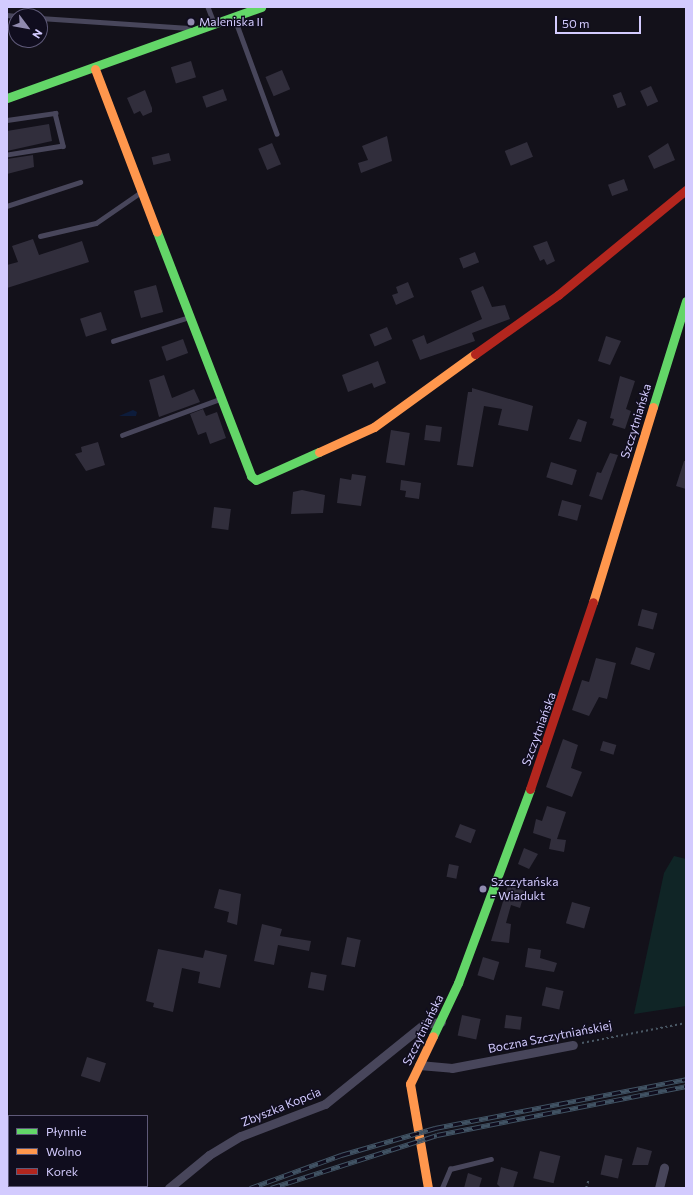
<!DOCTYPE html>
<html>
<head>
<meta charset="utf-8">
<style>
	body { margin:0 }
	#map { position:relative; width:693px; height:1195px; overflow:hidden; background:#13111a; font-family:Commissioner,sans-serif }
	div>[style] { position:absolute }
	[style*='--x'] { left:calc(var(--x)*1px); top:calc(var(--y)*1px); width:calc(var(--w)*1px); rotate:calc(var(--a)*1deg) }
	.green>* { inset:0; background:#102526 }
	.water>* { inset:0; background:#0d1c3b }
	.building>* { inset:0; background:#312e3c; transform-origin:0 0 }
	.path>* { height:2px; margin-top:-1px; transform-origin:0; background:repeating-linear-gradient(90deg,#4a5865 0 2px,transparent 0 5px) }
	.lane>* { height:4.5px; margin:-2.25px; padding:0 2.25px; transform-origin:2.25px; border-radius:2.25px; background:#48465b }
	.street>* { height:9px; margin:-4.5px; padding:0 4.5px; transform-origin:4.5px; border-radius:4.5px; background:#48465b }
	.fast>* { height:9px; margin:-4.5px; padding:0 4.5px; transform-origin:4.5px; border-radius:4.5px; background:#63d668 }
	.slow>* { height:9px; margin:-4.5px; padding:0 4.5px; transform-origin:4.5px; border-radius:4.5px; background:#ff974d }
	.jam>* { height:9px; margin:-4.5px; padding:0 4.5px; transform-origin:4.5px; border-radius:4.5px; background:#b3261e }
	.rail>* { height:4.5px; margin-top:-2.25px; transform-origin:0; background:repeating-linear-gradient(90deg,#100d1e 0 9px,#415364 0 18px); box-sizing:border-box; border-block:1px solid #415364 }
	.dots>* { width:11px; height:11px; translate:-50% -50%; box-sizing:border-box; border:2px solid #100d1e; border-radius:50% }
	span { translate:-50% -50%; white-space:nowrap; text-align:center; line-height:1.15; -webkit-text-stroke:3px #100d1e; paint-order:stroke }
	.poi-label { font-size:12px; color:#d3cbfe }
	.left { translate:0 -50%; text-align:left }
	.street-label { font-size:12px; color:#d3cbfe }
	.frame { position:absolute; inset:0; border:8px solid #d3cbfe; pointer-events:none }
	.legend { position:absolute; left:8px; top:1115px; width:140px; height:72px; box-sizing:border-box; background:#100d1e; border:1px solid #5e5978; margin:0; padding:5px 7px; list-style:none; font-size:12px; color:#d3cbfe }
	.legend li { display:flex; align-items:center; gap:8px; height:20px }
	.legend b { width:20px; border:1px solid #5e5978 }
	.north { position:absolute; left:8px; top:8px; width:40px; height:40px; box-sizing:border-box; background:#100d1e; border:1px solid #5e5978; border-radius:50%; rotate:122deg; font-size:11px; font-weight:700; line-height:16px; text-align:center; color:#d3cbfe }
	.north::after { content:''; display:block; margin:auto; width:14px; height:18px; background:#908aae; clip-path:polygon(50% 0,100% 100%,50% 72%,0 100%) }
	.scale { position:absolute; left:555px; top:16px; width:86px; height:18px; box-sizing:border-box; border:2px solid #d3cbfe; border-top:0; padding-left:5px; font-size:12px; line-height:14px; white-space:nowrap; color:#d3cbfe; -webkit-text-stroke:3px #100d1e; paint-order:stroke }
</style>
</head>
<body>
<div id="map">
	<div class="green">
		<i style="clip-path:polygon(674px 856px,686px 859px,686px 1006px,634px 1014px,664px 873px)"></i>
	</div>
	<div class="water">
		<i style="clip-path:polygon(133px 410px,137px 412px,136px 416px,119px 416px)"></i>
	</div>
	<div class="building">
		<i style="left:191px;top:61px;width:17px;height:21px;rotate:73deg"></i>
		<i style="left:282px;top:70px;width:21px;height:18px;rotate:67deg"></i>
		<i style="left:651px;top:86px;width:17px;height:12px;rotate:65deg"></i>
		<i style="left:223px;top:89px;width:12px;height:22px;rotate:70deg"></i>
		<i style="clip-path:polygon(145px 90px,152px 108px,152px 112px,143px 116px,140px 111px,134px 114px,127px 98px)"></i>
		<i style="left:621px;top:92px;width:14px;height:9px;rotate:69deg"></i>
		<i style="clip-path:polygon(49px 124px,52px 141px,7px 151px,7px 131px)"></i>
		<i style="clip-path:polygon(387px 136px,392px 161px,361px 173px,358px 163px,368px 160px,362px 146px)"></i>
		<i style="left:527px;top:142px;width:16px;height:24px;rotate:68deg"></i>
		<i style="left:272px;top:143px;width:23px;height:15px;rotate:67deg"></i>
		<i style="clip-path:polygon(668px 143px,675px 160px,654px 169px,648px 156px)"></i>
		<i style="left:169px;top:153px;width:8px;height:18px;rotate:76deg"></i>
		<i style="clip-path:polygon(33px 155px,34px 167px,7px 174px,7px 159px)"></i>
		<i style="left:624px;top:179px;width:12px;height:17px;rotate:70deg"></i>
		<i style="clip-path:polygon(33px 239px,39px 255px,82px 241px,89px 262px,7px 288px,7px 265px,18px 262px,12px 246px)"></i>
		<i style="clip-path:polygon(547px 241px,555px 261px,547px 265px,544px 259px,540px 261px,533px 246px)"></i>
		<i style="left:475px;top:252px;width:11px;height:17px;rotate:68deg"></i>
		<i style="clip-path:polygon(408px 282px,414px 297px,396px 305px,392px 295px,398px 293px,396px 287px)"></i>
		<i style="left:156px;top:285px;width:28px;height:23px;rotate:75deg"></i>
		<i style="clip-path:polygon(483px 286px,492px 307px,505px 305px,510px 319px,472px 333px,475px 341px,420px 360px,412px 340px,424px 335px,427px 344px,482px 319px,471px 291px)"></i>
		<i style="left:101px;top:312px;width:19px;height:22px;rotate:72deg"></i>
		<i style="left:387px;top:327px;width:13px;height:19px;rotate:67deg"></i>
		<i style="clip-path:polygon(606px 336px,621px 341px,610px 365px,598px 361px)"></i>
		<i style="left:183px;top:339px;width:15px;height:23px;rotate:70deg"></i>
		<i style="clip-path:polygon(378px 361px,386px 383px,374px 388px,372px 383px,348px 392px,342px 375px)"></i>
		<i style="clip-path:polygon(164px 375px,172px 398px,194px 389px,200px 402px,159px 417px,149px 380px)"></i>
		<i style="clip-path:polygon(620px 376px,635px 381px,626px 409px,631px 411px,625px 429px,612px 425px,614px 419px,610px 418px)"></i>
		<i style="clip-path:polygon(472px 388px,533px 406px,528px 431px,498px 425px,502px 409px,484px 406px,473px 467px,457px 465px,468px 392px,472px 392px)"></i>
		<i style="clip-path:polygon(203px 409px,206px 416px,217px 412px,226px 438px,210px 444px,206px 432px,198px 435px,190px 414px)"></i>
		<i style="clip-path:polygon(578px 419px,587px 422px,581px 442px,569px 439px)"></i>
		<i style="left:426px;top:425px;width:16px;height:15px;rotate:7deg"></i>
		<i style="left:391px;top:430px;width:19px;height:33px;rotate:9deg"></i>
		<i style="clip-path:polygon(98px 442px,105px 465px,86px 471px,75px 454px,82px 452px,81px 447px)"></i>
		<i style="clip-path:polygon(610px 453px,618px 455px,602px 500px,589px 496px,597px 472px,601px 473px)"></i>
		<i style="clip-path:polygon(684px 461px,686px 461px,686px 489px,676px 486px)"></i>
		<i style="left:551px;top:462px;width:27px;height:16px;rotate:17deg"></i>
		<i style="clip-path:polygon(352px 474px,366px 476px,361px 506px,337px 503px,340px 478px,351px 480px)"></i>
		<i style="clip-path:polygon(401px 480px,421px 483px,419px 499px,405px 497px,406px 491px,400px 490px)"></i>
		<i style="clip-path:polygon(302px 490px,325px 495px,323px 513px,291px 514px,293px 492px)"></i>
		<i style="left:562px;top:500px;width:20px;height:16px;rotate:15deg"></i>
		<i style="left:214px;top:507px;width:17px;height:21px;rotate:7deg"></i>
		<i style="left:642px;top:609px;width:16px;height:17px;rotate:15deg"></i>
		<i style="left:636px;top:647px;width:20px;height:18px;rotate:18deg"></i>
		<i style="clip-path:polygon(596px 658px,616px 663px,607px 699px,599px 697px,589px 716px,572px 710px,582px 680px,589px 682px)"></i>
		<i style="clip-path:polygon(563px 739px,578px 745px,571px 768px,582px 772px,572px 797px,546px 787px)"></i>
		<i style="left:603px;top:741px;width:14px;height:10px;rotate:17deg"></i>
		<i style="clip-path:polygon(547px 806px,566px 812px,557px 839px,566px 840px,564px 852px,549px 849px,551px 839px,533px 833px,536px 819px,542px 821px)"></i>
		<i style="left:460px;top:824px;width:17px;height:14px;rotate:21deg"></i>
		<i style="clip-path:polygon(524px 848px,538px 854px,529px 869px,518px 864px)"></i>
		<i style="left:449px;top:864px;width:10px;height:13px;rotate:11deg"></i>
		<i style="clip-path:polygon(508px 885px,525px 891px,520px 908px,511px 905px,506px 923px,511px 924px,509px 943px,491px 941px)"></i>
		<i style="clip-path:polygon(219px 889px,241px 894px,237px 925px,227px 922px,229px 912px,214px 908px)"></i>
		<i style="left:572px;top:902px;width:19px;height:22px;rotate:16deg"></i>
		<i style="clip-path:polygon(262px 924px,282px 929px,280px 936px,311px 941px,309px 951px,278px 945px,274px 965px,254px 961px)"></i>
		<i style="left:347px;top:937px;width:14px;height:28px;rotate:12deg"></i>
		<i style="clip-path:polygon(528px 948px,541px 950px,540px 958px,557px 963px,554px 972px,525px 967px)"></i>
		<i style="clip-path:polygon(158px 949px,203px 958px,205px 950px,227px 955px,220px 988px,198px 983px,200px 972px,182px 968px,173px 1012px,153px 1007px,154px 1003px,146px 1001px)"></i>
		<i style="left:483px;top:957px;width:17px;height:19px;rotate:17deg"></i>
		<i style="left:311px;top:972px;width:16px;height:16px;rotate:11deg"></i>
		<i style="left:546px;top:987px;width:18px;height:19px;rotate:13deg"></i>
		<i style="left:462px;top:1015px;width:19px;height:21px;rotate:12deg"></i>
		<i style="left:506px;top:1015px;width:16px;height:13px;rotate:7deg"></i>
		<i style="left:87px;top:1057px;width:20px;height:20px;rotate:18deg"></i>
		<i style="clip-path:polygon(637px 1147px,652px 1151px,648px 1165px,632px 1165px)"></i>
		<i style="left:540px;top:1151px;width:21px;height:28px;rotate:14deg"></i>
		<i style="left:605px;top:1155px;width:18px;height:20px;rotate:13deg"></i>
		<i style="clip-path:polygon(501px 1167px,518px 1172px,513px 1188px,501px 1188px,497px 1184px)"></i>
		<i style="clip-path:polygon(468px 1173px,482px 1178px,479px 1188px,464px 1188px)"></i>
	</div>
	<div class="path">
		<i style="--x:582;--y:1043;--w:106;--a:-10.9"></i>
		<i style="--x:586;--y:1188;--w:9;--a:-72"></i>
	</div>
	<div class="lane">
		<i style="--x:208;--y:7;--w:17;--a:69"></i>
		<i style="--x:7;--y:15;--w:9;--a:6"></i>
		<i style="--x:40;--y:18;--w:149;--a:3.8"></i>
		<i style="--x:235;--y:19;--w:122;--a:69.9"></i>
		<i style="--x:7;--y:120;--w:49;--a:-8.3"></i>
		<i style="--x:55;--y:113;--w:34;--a:76"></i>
		<i style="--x:63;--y:146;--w:57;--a:170.9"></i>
		<i style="--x:7;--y:206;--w:77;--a:-18.2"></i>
		<i style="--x:40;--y:236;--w:57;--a:-13.1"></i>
		<i style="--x:96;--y:223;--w:55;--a:-34.6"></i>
		<i style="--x:113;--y:341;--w:80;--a:-17.5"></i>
		<i style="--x:122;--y:435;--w:104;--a:-20.2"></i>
		<i style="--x:442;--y:1188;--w:21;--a:-67"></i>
		<i style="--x:450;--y:1169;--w:42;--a:-13.7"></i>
	</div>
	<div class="street">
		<i style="--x:419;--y:1065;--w:33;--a:5"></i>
		<i style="--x:452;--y:1068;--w:123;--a:-10.8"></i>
		<i style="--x:169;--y:1188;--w:52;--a:-39.5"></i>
		<i style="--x:209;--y:1155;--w:37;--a:-31"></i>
		<i style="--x:241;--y:1136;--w:90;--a:-20.9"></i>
		<i style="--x:325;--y:1104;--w:127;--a:-38.9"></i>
		<i style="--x:424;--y:1024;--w:17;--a:-7"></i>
		<i style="--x:659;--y:1188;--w:21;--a:-76"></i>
	</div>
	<div class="fast">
		<i style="--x:7;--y:98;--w:270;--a:-19.7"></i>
		<i style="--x:157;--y:232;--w:261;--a:68.9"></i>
		<i style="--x:251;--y:476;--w:6;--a:39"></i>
		<i style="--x:256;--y:480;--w:69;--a:-24"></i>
		<i style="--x:653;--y:407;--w:111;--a:-72.7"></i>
		<i style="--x:433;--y:1036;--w:59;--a:-64.7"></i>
		<i style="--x:458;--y:983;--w:207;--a:-69.6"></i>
	</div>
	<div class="slow">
		<i style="--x:95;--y:69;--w:174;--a:69.2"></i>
		<i style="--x:319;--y:452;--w:60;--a:-24.4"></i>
		<i style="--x:374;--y:427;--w:125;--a:-35.9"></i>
		<i style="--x:593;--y:602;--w:204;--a:-72.9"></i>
		<i style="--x:428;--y:1188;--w:106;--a:-99.8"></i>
		<i style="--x:410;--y:1084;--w:53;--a:-64.4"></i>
	</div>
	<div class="jam">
		<i style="--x:475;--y:354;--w:102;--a:-35.4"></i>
		<i style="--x:558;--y:295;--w:166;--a:-39.4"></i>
		<i style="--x:530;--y:789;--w:197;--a:-71.4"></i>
	</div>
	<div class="rail">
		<i style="--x:250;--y:1188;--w:97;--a:-19.9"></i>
		<i style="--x:341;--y:1155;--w:98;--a:-16"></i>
		<i style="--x:435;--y:1128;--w:256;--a:-11"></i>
		<i style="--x:271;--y:1188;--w:174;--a:-17.7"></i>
		<i style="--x:437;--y:1135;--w:254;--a:-11.1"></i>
	</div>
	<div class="dots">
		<i style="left:191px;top:22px;background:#908aae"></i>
		<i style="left:483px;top:889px;background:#908aae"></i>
	</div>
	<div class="poi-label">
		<span class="left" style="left:199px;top:22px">Maleniska II</span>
		<span class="left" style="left:491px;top:889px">Szczytańska<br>- Wiadukt</span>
	</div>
	<div class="street-label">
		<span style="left:636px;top:421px;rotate:-73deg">Szczytniańska</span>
		<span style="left:539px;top:729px;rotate:-70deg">Szczytniańska</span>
		<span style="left:423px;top:1030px;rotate:-64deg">Szczytniańska</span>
		<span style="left:550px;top:1037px;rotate:-11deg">Boczna Szczytniańskiej</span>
		<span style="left:281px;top:1107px;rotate:-22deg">Zbyszka Kopcia</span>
	</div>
	<div class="frame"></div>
	<ul class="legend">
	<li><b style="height:5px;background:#63d668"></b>Płynnie</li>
	<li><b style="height:5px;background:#ff974d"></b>Wolno</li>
	<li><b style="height:5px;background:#b3261e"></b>Korek</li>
	</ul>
	<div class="north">N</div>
	<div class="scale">50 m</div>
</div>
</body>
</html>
